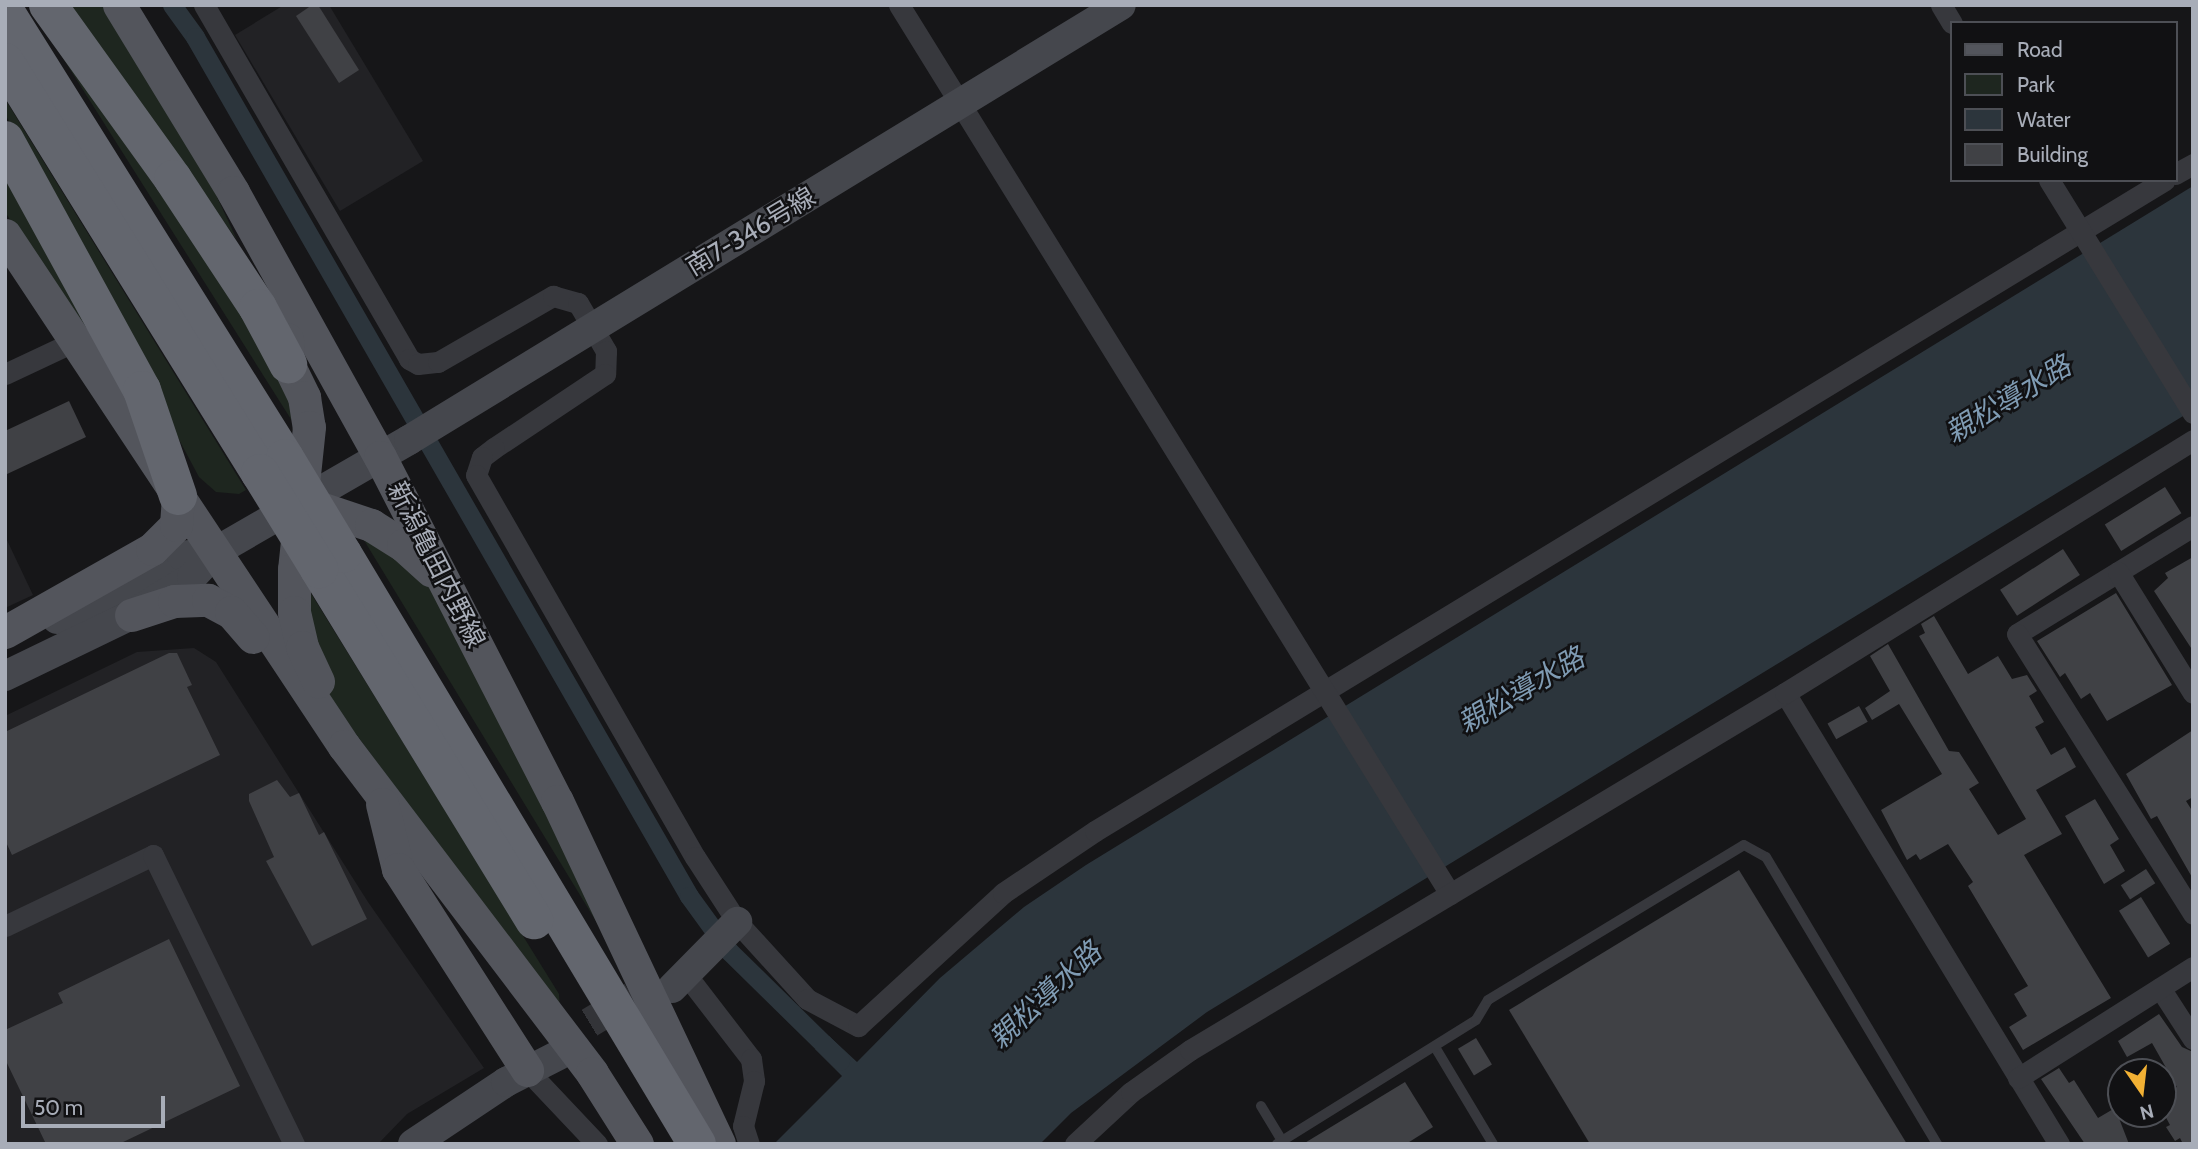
<!DOCTYPE html>
<html>
<head>
<meta charset="utf-8">
<style>
	body { margin:0 }
	#map { position:relative; width:2198px; height:1149px; overflow:hidden; background:#161618; font-family:Cabin,"Noto Sans JP",sans-serif }
	div>[style] { position:absolute }
	[style*='--x'] { left:calc(var(--x)*1px); top:calc(var(--y)*1px); width:calc(var(--w)*1px); rotate:calc(var(--a)*1deg) }
	.built>* { inset:0; background:#222225 }
	.green>* { inset:0; background:#1e261f }
	.water>* { inset:0; background:#2c353c }
	.canal>* { height:19px; margin:-9.5px; padding:0 9.5px; transform-origin:9.5px; border-radius:9.5px; background:#2c353c }
	.building>* { inset:0; background:#404145; transform-origin:0 0 }
	.secondary-tunnel>* { height:30px; margin-top:-15px; transform-origin:0; background:repeating-linear-gradient(90deg,#333438 0 30px,transparent 0 45px) }
	.lane>* { height:10px; margin:-5px; padding:0 5px; transform-origin:5px; border-radius:5px; background:#37383d }
	.street>* { height:21px; margin:-10.5px; padding:0 10.5px; transform-origin:10.5px; border-radius:10.5px; background:#37383d }
	.secondary>* { height:30px; margin:-15px; padding:0 15px; transform-origin:15px; border-radius:15px; background:#45474d }
	.primary>* { height:33px; margin:-16.5px; padding:0 16.5px; transform-origin:16.5px; border-radius:16.5px; background:#53555c }
	.highway>* { height:38px; margin:-19px; padding:0 19px; transform-origin:19px; border-radius:19px; background:#63666e }
	.highway-bridge>* { height:38px; margin:-19px; padding:0 19px; transform-origin:19px; border-radius:19px; background:#63666e }
	span { translate:-50% -50%; white-space:nowrap; text-align:center; line-height:1.15; -webkit-text-stroke:5px #111113; paint-order:stroke }
	.street-label { font-size:26px; color:#a8adb8 }
	.water-label { font-size:28px; color:#7f9bb3; font-style:italic }
	.frame { position:absolute; inset:0; border:7px solid #a8adb8; pointer-events:none }
	.legend { position:absolute; left:1950px; top:21px; width:228px; height:161px; box-sizing:border-box; background:#111113; border:2px solid #4d4f55; margin:0; padding:9px 12px; list-style:none; font-size:21px; color:#a8adb8 }
	.legend li { display:flex; align-items:center; gap:14px; height:35px }
	.legend b { width:35px; border:2px solid #4d4f55 }
	.north { position:absolute; left:2107px; top:1058px; width:70px; height:70px; box-sizing:border-box; background:#111113; border:2px solid #4d4f55; border-radius:50%; rotate:166deg; font-size:19px; font-weight:700; line-height:28px; text-align:center; color:#a8adb8 }
	.north::after { content:''; display:block; margin:auto; width:24px; height:32px; background:#f2b134; clip-path:polygon(50% 0,100% 100%,50% 72%,0 100%) }
	.scale { position:absolute; left:21px; top:1096px; width:144px; height:32px; box-sizing:border-box; border:4px solid #a8adb8; border-top:0; padding-left:9px; font-size:21px; line-height:24px; white-space:nowrap; color:#a8adb8; -webkit-text-stroke:5px #111113; paint-order:stroke }
</style>
</head>
<body>
<div id="map">
	<div class="built">
		<i style="clip-path:polygon(284px 5px,329px 5px,423px 161px,340px 211px,235px 35px)"></i>
		<i style="clip-path:polygon(5px 536px,33px 595px,5px 608px)"></i>
		<i style="clip-path:polygon(194px 648px,216px 662px,368px 902px,484px 1068px,407px 1114px,378px 1144px,5px 1144px,5px 716px,137px 652px)"></i>
	</div>
	<div class="green">
		<i style="clip-path:polygon(65px 5px,110px 5px,199px 158px,237px 240px)"></i>
		<i style="clip-path:polygon(49px 36px,287px 373px,306px 443px)"></i>
		<i style="clip-path:polygon(5px 99px,246px 490px,239px 494px,216px 492px,199px 477px,5px 114px)"></i>
		<i style="clip-path:polygon(5px 165px,112px 373px,5px 212px)"></i>
		<i style="clip-path:polygon(359px 532px,427px 578px,534px 778px,611px 946px)"></i>
		<i style="clip-path:polygon(302px 579px,559px 994px,560px 1010px,327px 695px)"></i>
	</div>
	<div class="water">
		<i style="clip-path:polygon(2193px 186px,2193px 410px,1207px 1012px,1071px 1113px,1040px 1144px,774px 1144px,842px 1076px,815px 1049px,829px 1036px,857px 1062px,940px 978px,1024px 907px,1086px 865px)"></i>
	</div>
	<div class="canal">
		<i style="--x:172;--y:5;--w:39;--a:54"></i>
		<i style="--x:195;--y:37;--w:991;--a:60.1"></i>
		<i style="--x:689;--y:896;--w:68;--a:54"></i>
		<i style="--x:729;--y:951;--w:156;--a:44.5"></i>
	</div>
	<div class="building">
		<i style="clip-path:polygon(312px 5px,318px 5px,359px 70px,339px 83px,296px 16px)"></i>
		<i style="clip-path:polygon(69px 401px,86px 437px,5px 475px,5px 431px)"></i>
		<i style="left:2165px;top:487px;width:31px;height:71px;rotate:58deg"></i>
		<i style="left:2063px;top:549px;width:31px;height:75px;rotate:57deg"></i>
		<i style="clip-path:polygon(2193px 557px,2193px 651px,2154px 591px,2168px 578px,2165px 573px)"></i>
		<i style="clip-path:polygon(2116px 593px,2172px 685px,2107px 721px,2090px 693px,2081px 699px,2065px 673px,2060px 677px,2037px 641px)"></i>
		<i style="clip-path:polygon(1934px 616px,1968px 674px,1998px 656px,2012px 679px,2027px 675px,2037px 691px,2029px 696px,2044px 722px,2035px 727px,2051px 755px,2065px 747px,2076px 767px,2036px 790px,2062px 834px,2024px 855px,2111px 998px,2023px 1050px,2009px 1027px,2027px 1016px,2014px 994px,2028px 986px,1968px 886px,1973px 882px,1948px 844px,1920px 860px,1916px 854px,1907px 860px,1881px 810px,1942px 774px,1899px 704px,1872px 720px,1865px 708px,1890px 691px,1870px 656px,1888px 644px,1949px 751px,1959px 752px,1979px 783px,1969px 789px,1998px 835px,2026px 819px,1919px 636px,1925px 633px,1921px 624px)"></i>
		<i style="clip-path:polygon(169px 653px,177px 653px,192px 685px,187px 687px,220px 755px,12px 855px,5px 840px,5px 732px)"></i>
		<i style="left:1859px;top:706px;width:18px;height:36px;rotate:61deg"></i>
		<i style="clip-path:polygon(2193px 730px,2193px 797px,2186px 801px,2193px 812px,2193px 879px,2157px 816px,2151px 819px,2126px 774px)"></i>
		<i style="clip-path:polygon(277px 780px,290px 797px,299px 793px,319px 835px,324px 832px,367px 919px,312px 946px,266px 861px,274px 857px,249px 801px,249px 794px)"></i>
		<i style="clip-path:polygon(2095px 799px,2119px 839px,2110px 845px,2125px 871px,2104px 884px,2065px 816px)"></i>
		<i style="left:2146px;top:869px;width:17px;height:30px;rotate:57deg"></i>
		<i style="clip-path:polygon(1739px 870px,1907px 1144px,1590px 1144px,1509px 1010px)"></i>
		<i style="left:2141px;top:897px;width:55px;height:26px;rotate:58deg"></i>
		<i style="clip-path:polygon(169px 939px,240px 1086px,119px 1144px,46px 1144px,5px 1059px,5px 1030px,63px 1003px,58px 993px)"></i>
		<i style="clip-path:polygon(2159px 1014px,2182px 1047px,2193px 1052px,2193px 1144px,2183px 1144px,2180px 1138px,2175px 1141px,2166px 1127px,2170px 1125px,2163px 1112px,2163px 1094px,2177px 1087px,2152px 1043px,2127px 1057px,2118px 1041px)"></i>
		<i style="left:1476px;top:1038px;width:31px;height:21px;rotate:59deg"></i>
		<i style="clip-path:polygon(2059px 1068px,2069px 1083px,2074px 1080px,2098px 1118px,2115px 1108px,2129px 1144px,2085px 1144px,2041px 1079px)"></i>
		<i style="clip-path:polygon(1405px 1082px,1433px 1127px,1406px 1144px,1303px 1144px)"></i>
	</div>
	<div class="secondary-tunnel">
		<i style="--x:551;--y:1046;--w:95;--a:-31.2"></i>
	</div>
	<div class="lane">
		<i style="--x:1435;--y:1047;--w:113;--a:59.1"></i>
		<i style="--x:1261;--y:1106;--w:44;--a:58.8"></i>
		<i style="--x:1277;--y:1144;--w:234;--a:-31.9"></i>
		<i style="--x:1476;--y:1020;--w:23;--a:-59"></i>
		<i style="--x:1488;--y:1000;--w:299;--a:-31.2"></i>
		<i style="--x:1744;--y:845;--w:25;--a:29"></i>
		<i style="--x:1766;--y:857;--w:334;--a:59.2"></i>
	</div>
	<div class="street">
		<i style="--x:204;--y:5;--w:409;--a:59.9"></i>
		<i style="--x:409;--y:359;--w:10;--a:29"></i>
		<i style="--x:418;--y:364;--w:20;--a:-6"></i>
		<i style="--x:438;--y:362;--w:133;--a:-29.9"></i>
		<i style="--x:553;--y:296;--w:26;--a:16"></i>
		<i style="--x:578;--y:303;--w:56;--a:59.7"></i>
		<i style="--x:606;--y:351;--w:23;--a:92"></i>
		<i style="--x:605;--y:374;--w:133;--a:146.3"></i>
		<i style="--x:494;--y:448;--w:15;--a:143"></i>
		<i style="--x:482;--y:457;--w:19;--a:108"></i>
		<i style="--x:476;--y:475;--w:440;--a:60.2"></i>
		<i style="--x:695;--y:857;--w:77;--a:57.1"></i>
		<i style="--x:737;--y:922;--w:104;--a:47.7"></i>
		<i style="--x:807;--y:999;--w:58;--a:27.9"></i>
		<i style="--x:858;--y:1026;--w:197;--a:-42.5"></i>
		<i style="--x:1003;--y:893;--w:111;--a:-34"></i>
		<i style="--x:1095;--y:831;--w:1252;--a:-31.32"></i>
		<i style="--x:899;--y:5;--w:1046;--a:58.21"></i>
		<i style="--x:1941;--y:5;--w:21;--a:59"></i>
		<i style="--x:2175;--y:174;--w:21;--a:-29"></i>
		<i style="--x:2049;--y:180;--w:274;--a:58.3"></i>
		<i style="--x:5;--y:374;--w:77;--a:-25.2"></i>
		<i style="--x:2193;--y:526;--w:206;--a:148.5"></i>
		<i style="--x:2017;--y:634;--w:331;--a:57.8"></i>
		<i style="--x:2118;--y:572;--w:142;--a:58.2"></i>
		<i style="--x:1785;--y:693;--w:528;--a:58.72"></i>
		<i style="--x:5;--y:926;--w:164;--a:-25.6"></i>
		<i style="--x:153;--y:855;--w:322;--a:64"></i>
		<i style="--x:684;--y:972;--w:110;--a:52.4"></i>
		<i style="--x:751;--y:1059;--w:22;--a:82"></i>
		<i style="--x:754;--y:1081;--w:46;--a:103.7"></i>
		<i style="--x:743;--y:1126;--w:19;--a:72"></i>
		<i style="--x:2160;--y:988;--w:61;--a:57.1"></i>
		<i style="--x:527;--y:1070;--w:102;--a:46.6"></i>
		<i style="--x:2018;--y:1078;--w:207;--a:-32.4"></i>
		<i style="--x:1075;--y:1144;--w:76;--a:-42.9"></i>
		<i style="--x:1131;--y:1092;--w:72;--a:-35.4"></i>
		<i style="--x:1190;--y:1050;--w:694;--a:-30.96"></i>
		<i style="--x:1785;--y:693;--w:480;--a:-31.8"></i>
	</div>
	<div class="secondary">
		<i style="--x:57;--y:619;--w:140;--a:-26.7"></i>
		<i style="--x:182;--y:556;--w:33;--a:-7"></i>
		<i style="--x:5;--y:676;--w:140;--a:-25.8"></i>
		<i style="--x:131;--y:615;--w:72;--a:-31.9"></i>
		<i style="--x:192;--y:577;--w:34;--a:-47"></i>
		<i style="--x:215;--y:552;--w:224;--a:-30"></i>
		<i style="--x:409;--y:440;--w:834;--a:-31.42"></i>
		<i style="--x:672;--y:988;--w:93;--a:-45.4"></i>
		<i style="--x:413;--y:1144;--w:112;--a:-33.7"></i>
		<i style="--x:506;--y:1082;--w:59;--a:-27"></i>
	</div>
	<div class="primary">
		<i style="--x:119;--y:5;--w:219;--a:58.6"></i>
		<i style="--x:233;--y:192;--w:303;--a:61"></i>
		<i style="--x:380;--y:457;--w:387;--a:62.8"></i>
		<i style="--x:557;--y:801;--w:379;--a:64.7"></i>
		<i style="--x:5;--y:235;--w:613;--a:56.44"></i>
		<i style="--x:344;--y:746;--w:410;--a:52.8"></i>
		<i style="--x:592;--y:1073;--w:84;--a:57.6"></i>
		<i style="--x:287;--y:339;--w:25;--a:88"></i>
		<i style="--x:288;--y:364;--w:37;--a:64"></i>
		<i style="--x:304;--y:397;--w:30;--a:81"></i>
		<i style="--x:309;--y:427;--w:143;--a:96"></i>
		<i style="--x:294;--y:569;--w:43;--a:90"></i>
		<i style="--x:294;--y:612;--w:36;--a:77"></i>
		<i style="--x:302;--y:647;--w:38;--a:65"></i>
		<i style="--x:302;--y:502;--w:73;--a:18.4"></i>
		<i style="--x:371;--y:525;--w:38;--a:32"></i>
		<i style="--x:403;--y:545;--w:38;--a:42"></i>
		<i style="--x:131;--y:615;--w:45;--a:-18"></i>
		<i style="--x:174;--y:601;--w:34;--a:-2"></i>
		<i style="--x:208;--y:600;--w:26;--a:28"></i>
		<i style="--x:231;--y:612;--w:33;--a:49"></i>
		<i style="--x:5;--y:632;--w:169;--a:-29.5"></i>
		<i style="--x:152;--y:549;--w:34;--a:-45"></i>
		<i style="--x:176;--y:525;--w:29;--a:-86"></i>
		<i style="--x:382;--y:804;--w:67;--a:76.2"></i>
		<i style="--x:398;--y:869;--w:239;--a:57.3"></i>
	</div>
	<div class="highway">
		<i style="--x:48;--y:5;--w:214;--a:54.3"></i>
		<i style="--x:173;--y:179;--w:154;--a:56.6"></i>
		<i style="--x:258;--y:308;--w:64;--a:61.8"></i>
		<i style="--x:5;--y:11;--w:527;--a:57.94"></i>
		<i style="--x:5;--y:62;--w:484;--a:58.2"></i>
		<i style="--x:5;--y:140;--w:285;--a:61.3"></i>
		<i style="--x:142;--y:390;--w:112;--a:71.2"></i>
		<i style="--x:343;--y:554;--w:688;--a:59.04"></i>
		<i style="--x:319;--y:569;--w:412;--a:58.5"></i>
	</div>
	<div class="highway-bridge">
		<i style="--x:285;--y:458;--w:112;--a:58.9"></i>
		<i style="--x:260;--y:473;--w:113;--a:58.4"></i>
	</div>
	<div class="street-label">
		<span style="left:751px;top:232px;rotate:-31deg">南7-346号線</span>
		<span style="left:436px;top:565px;rotate:63deg">新潟亀田内野線</span>
	</div>
	<div class="water-label">
		<span style="left:2008px;top:399px;rotate:-31deg">親松導水路</span>
		<span style="left:1521px;top:690px;rotate:-30deg">親松導水路</span>
		<span style="left:1045px;top:995px;rotate:-43deg">親松導水路</span>
	</div>
	<div class="frame"></div>
	<ul class="legend">
	<li><b style="height:9px;background:#53555c"></b>Road</li>
	<li><b style="height:19px;background:#1e261f"></b>Park</li>
	<li><b style="height:19px;background:#2c353c"></b>Water</li>
	<li><b style="height:19px;background:#404145"></b>Building</li>
	</ul>
	<div class="north">N</div>
	<div class="scale">50 m</div>
</div>
</body>
</html>
